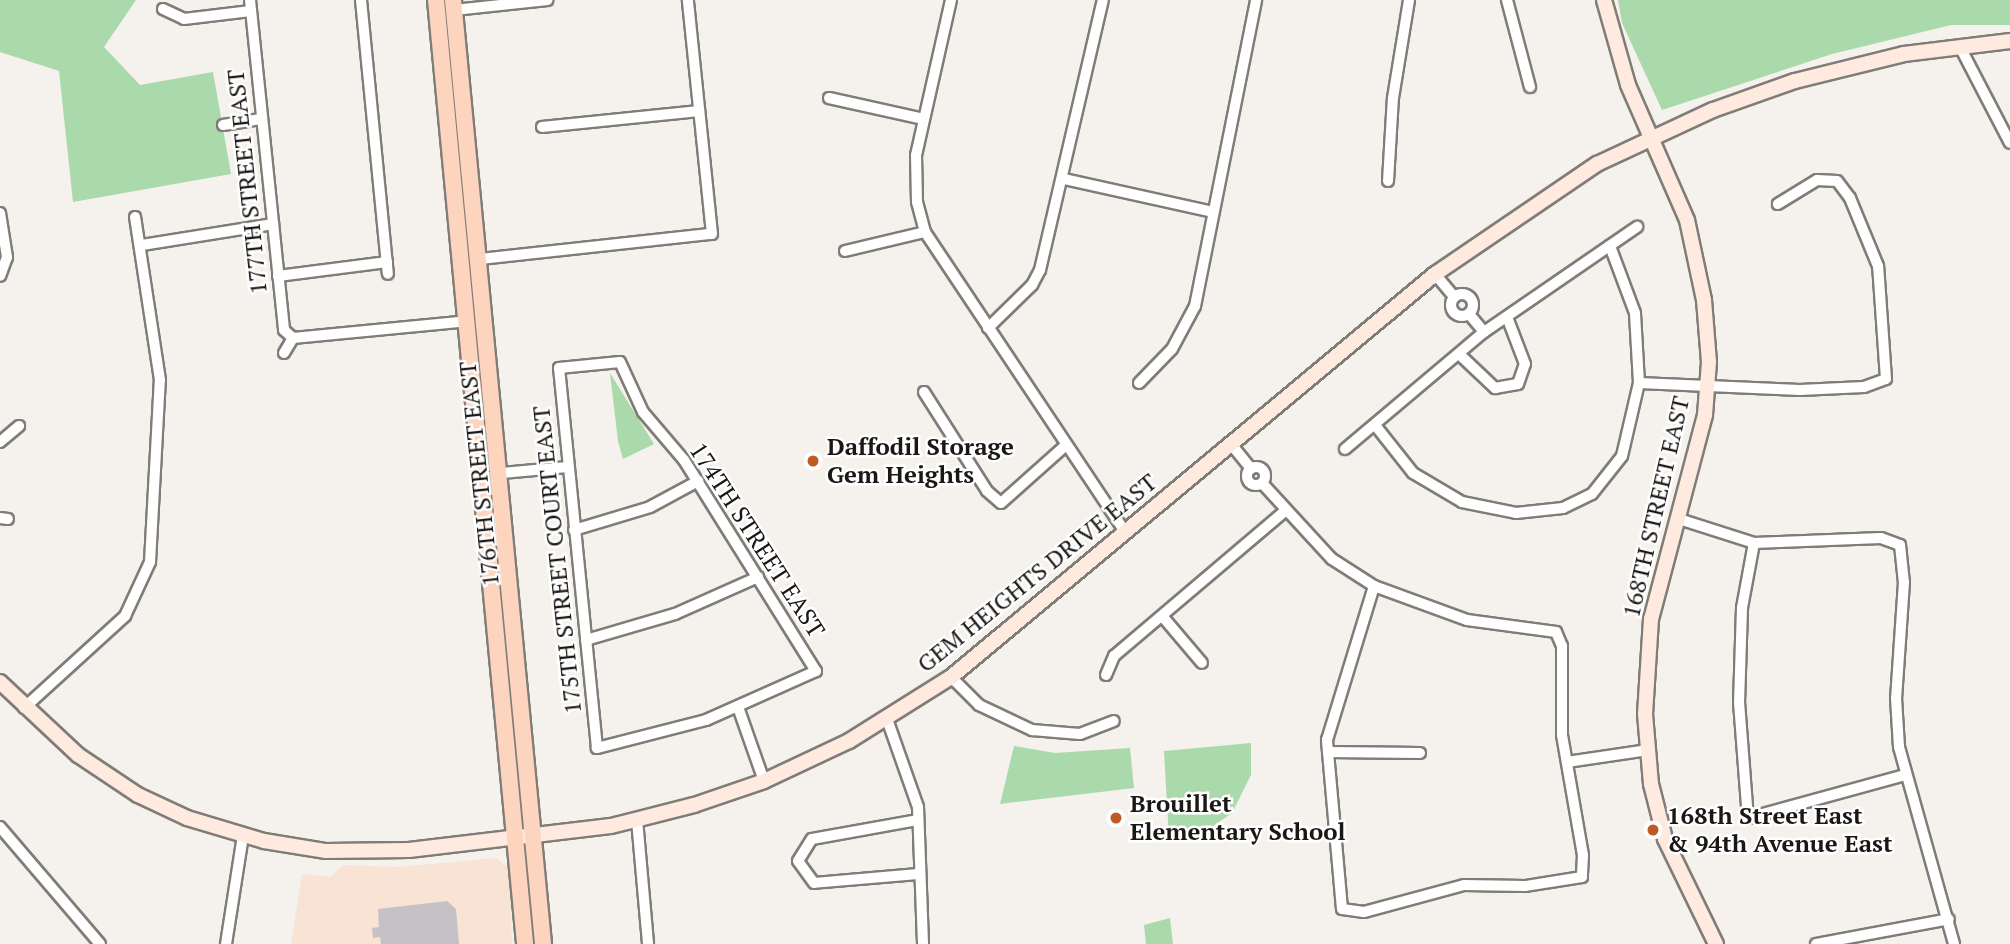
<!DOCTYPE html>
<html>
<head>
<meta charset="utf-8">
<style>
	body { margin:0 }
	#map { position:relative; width:2010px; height:944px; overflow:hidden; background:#f5f1ec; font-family:"PT Serif",serif }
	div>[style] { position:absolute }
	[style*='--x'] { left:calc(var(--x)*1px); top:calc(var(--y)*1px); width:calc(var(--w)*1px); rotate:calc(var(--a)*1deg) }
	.commercial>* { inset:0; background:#f8e3d5 }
	.green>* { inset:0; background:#aad9ac }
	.building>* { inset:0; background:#c5c1c6 }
	.roads { filter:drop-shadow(2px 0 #807c78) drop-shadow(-2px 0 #807c78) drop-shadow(0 2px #807c78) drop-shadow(0 -2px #807c78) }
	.street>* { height:10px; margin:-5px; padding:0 5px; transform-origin:5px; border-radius:5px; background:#fff }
	.street>.ring { margin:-5px; padding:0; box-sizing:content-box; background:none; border:10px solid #fff; border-radius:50% }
	.secondary>* { height:14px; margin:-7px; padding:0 7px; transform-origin:7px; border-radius:7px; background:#feeadf }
	.primary>* { height:16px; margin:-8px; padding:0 8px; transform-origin:8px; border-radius:8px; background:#fdd5bf }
	.dots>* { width:19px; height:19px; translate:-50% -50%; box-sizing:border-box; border:4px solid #fff; border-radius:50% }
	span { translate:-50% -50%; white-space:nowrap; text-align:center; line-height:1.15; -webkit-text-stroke:5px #fff; paint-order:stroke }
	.street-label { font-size:24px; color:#191816 }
	.poi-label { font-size:24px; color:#191816; font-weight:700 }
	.left { translate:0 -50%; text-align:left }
</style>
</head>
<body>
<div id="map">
	<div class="commercial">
		<i style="clip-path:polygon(496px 858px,509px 868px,512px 944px,291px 944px,302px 874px,330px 877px,343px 865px,400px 867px)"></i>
	</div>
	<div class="green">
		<i style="clip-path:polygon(0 0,136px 0,104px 47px,140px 85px,213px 72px,231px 174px,73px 202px,59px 71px,0 52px)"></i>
		<i style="clip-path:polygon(1618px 0,2010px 0,2010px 25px,1951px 25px,1832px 54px,1662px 110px,1622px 23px)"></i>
		<i style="clip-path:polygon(610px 373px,654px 444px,623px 459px,618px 441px)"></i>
		<i style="clip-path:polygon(1251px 743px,1251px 775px,1232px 813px,1207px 830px,1169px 839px,1164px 751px)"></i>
		<i style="clip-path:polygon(1014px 746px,1055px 753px,1130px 748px,1134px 788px,1000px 804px)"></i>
		<i style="clip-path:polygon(1170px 918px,1173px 944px,1146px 944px,1144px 925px)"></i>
	</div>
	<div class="building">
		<i style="clip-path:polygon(447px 901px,456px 909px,459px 944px,381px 944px,380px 937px,373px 938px,372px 928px,379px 927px,378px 909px)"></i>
	</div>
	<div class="roads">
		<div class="street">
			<i style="--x:250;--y:0;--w:332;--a:84.1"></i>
			<i style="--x:284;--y:330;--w:12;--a:42"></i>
			<i style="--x:361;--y:0;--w:275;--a:84.4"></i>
			<i style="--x:951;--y:0;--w:159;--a:102.7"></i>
			<i style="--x:916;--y:155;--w:47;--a:88.8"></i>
			<i style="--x:917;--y:202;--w:31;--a:75"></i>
			<i style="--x:925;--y:232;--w:361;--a:56.3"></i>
			<i style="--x:1507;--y:0;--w:90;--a:75.2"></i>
			<i style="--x:163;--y:9;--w:23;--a:25"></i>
			<i style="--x:184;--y:19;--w:67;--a:-6.8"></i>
			<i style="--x:454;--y:10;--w:94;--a:-6.1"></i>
			<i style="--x:1960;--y:47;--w:108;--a:62.5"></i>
			<i style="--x:829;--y:98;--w:97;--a:12.5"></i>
			<i style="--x:223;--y:125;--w:38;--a:-9"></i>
			<i style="--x:542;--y:127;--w:158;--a:-5.8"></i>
			<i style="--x:1064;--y:179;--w:153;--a:12.5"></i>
			<i style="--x:1388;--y:181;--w:83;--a:-86.6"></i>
			<i style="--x:1393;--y:98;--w:99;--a:-80.7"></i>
			<i style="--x:0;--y:213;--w:45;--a:81"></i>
			<i style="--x:7;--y:257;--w:20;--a:110"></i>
			<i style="--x:142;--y:245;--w:133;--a:-9.1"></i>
			<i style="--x:845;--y:251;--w:82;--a:-13.4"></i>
			<i style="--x:480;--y:259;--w:233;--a:-6.2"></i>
			<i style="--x:712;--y:234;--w:235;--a:-95.9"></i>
			<i style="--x:1435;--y:274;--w:30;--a:50"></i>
			<i style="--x:278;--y:276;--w:110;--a:-7.3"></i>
			<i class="ring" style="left:1451px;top:294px;width:12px;height:12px"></i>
			<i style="--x:1469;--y:314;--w:23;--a:50"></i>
			<i style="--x:988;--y:328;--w:62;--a:-44.3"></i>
			<i style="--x:1032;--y:285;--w:17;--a:-62"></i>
			<i style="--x:1040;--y:270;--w:277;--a:-76.9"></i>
			<i style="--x:293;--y:338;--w:177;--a:-5.5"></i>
			<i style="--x:284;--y:353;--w:17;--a:-59"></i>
			<i style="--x:1459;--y:354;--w:50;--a:43.4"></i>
			<i style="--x:1495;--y:388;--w:23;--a:-10"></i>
			<i style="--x:1518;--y:384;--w:21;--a:-71"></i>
			<i style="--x:1525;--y:364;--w:50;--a:-111"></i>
			<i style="--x:620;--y:362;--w:55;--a:65.3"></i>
			<i style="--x:643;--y:412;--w:63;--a:49.5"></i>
			<i style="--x:684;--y:460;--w:249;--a:58"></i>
			<i style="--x:816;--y:671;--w:120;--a:156"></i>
			<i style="--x:706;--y:720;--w:113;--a:165.6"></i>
			<i style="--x:597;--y:748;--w:382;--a:-95.7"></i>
			<i style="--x:559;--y:368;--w:61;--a:-5.6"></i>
			<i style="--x:1139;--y:383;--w:47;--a:-45.9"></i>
			<i style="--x:1172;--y:349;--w:49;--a:-61.9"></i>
			<i style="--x:1195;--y:306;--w:312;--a:-78.7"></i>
			<i style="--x:1639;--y:383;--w:161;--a:2.5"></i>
			<i style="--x:1800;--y:390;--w:64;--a:-2.7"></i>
			<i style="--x:1864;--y:387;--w:23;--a:-20"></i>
			<i style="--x:1886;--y:379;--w:113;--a:-94"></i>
			<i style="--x:1878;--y:266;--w:74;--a:-112.4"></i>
			<i style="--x:1850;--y:198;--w:21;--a:-127"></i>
			<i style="--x:1837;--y:181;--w:20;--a:-177"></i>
			<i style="--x:1817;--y:180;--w:46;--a:148.4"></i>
			<i style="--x:924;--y:392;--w:117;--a:57.5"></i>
			<i style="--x:987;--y:491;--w:18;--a:41"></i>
			<i style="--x:1001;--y:503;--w:86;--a:-41.7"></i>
			<i style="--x:1375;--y:425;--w:61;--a:51.6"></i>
			<i style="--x:1413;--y:473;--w:57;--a:30.6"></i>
			<i style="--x:1462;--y:502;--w:55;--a:11.5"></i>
			<i style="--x:1516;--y:513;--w:47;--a:-6.1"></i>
			<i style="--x:1563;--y:508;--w:32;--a:-26"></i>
			<i style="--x:1592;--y:494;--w:48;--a:-51.7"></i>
			<i style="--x:1622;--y:456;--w:75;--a:-76.9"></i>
			<i style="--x:1639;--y:383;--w:70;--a:-93.3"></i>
			<i style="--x:1635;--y:313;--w:72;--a:-110.5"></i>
			<i style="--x:0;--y:442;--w:25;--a:-40"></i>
			<i style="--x:1231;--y:444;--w:32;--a:51"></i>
			<i style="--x:1345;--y:449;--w:182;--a:-40.1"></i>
			<i style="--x:1484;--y:332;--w:186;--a:-34.5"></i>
			<i class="ring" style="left:1247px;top:467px;width:8px;height:8px"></i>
			<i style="--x:502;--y:473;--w:66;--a:-5.2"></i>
			<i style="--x:1262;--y:483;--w:103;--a:47.4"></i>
			<i style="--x:1332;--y:559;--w:50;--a:32.7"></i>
			<i style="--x:1374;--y:586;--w:99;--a:20.1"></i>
			<i style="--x:1467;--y:620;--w:90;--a:7.7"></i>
			<i style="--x:1556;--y:632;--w:15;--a:67"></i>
			<i style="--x:1562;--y:646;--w:89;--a:90"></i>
			<i style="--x:1562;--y:735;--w:122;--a:80.1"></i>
			<i style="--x:1583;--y:855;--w:22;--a:93"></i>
			<i style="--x:1582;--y:877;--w:58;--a:171"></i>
			<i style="--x:1525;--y:886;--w:61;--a:-179.1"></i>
			<i style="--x:1464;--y:885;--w:104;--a:164.9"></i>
			<i style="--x:1364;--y:912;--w:22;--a:-172"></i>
			<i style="--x:1342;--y:909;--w:170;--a:-95.1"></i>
			<i style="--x:1327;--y:740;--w:161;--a:-73"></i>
			<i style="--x:0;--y:518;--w:8;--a:7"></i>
			<i style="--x:1679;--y:519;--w:79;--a:17.7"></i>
			<i style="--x:1754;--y:543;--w:127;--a:-2.3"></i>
			<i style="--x:1881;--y:538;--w:20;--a:20"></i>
			<i style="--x:1900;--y:545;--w:37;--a:84"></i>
			<i style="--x:1904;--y:582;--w:116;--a:93.9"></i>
			<i style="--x:1896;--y:698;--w:49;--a:86.5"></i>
			<i style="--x:1899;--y:747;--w:205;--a:74.4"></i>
			<i style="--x:574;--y:530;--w:79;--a:-16.8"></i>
			<i style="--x:650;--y:507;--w:55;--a:-28.4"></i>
			<i style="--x:1754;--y:543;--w:66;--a:100.5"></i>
			<i style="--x:1742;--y:608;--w:94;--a:91.8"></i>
			<i style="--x:1739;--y:702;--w:116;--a:85.6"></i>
			<i style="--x:1748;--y:818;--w:163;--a:-15.3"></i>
			<i style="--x:1163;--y:617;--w:60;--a:49.7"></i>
			<i style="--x:586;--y:640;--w:93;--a:-16.3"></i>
			<i style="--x:675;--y:614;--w:91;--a:-24"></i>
			<i style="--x:1106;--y:675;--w:21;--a:-67"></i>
			<i style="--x:1114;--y:656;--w:224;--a:-40.3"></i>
			<i style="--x:951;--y:677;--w:40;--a:45"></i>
			<i style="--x:979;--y:705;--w:59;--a:25.3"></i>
			<i style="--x:1032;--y:730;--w:48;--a:4.8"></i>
			<i style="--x:1080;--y:734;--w:36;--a:-21"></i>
			<i style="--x:738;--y:707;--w:78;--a:70.6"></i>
			<i style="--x:24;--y:708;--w:137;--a:-42.3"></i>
			<i style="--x:125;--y:616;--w:60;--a:-65.2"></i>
			<i style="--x:150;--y:562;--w:182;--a:-86.9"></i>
			<i style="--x:160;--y:380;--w:165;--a:-98.7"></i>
			<i style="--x:887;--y:719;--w:93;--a:70.6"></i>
			<i style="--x:918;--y:807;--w:137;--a:87.9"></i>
			<i style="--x:1328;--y:752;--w:92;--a:0.6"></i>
			<i style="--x:1567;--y:762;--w:82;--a:-8.4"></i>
			<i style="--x:637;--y:820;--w:124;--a:84.9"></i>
			<i style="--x:0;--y:827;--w:154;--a:49.5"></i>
			<i style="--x:918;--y:874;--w:104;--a:175.1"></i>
			<i style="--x:814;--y:883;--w:27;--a:-126"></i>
			<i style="--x:798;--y:861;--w:26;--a:-58"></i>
			<i style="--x:812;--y:839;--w:108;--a:-10.2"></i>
			<i style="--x:226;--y:944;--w:109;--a:-81.1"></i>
			<i style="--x:1816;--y:944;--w:135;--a:-10.6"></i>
		</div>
		<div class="secondary">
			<i style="--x:1604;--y:0;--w:88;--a:74.2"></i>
			<i style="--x:1628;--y:85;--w:147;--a:66.4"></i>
			<i style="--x:1687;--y:220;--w:82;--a:78"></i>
			<i style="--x:1704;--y:300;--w:62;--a:85.4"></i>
			<i style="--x:1709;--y:362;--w:53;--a:94.3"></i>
			<i style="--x:1705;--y:415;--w:211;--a:104.8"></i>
			<i style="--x:1651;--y:619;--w:95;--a:93.6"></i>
			<i style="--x:1645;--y:714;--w:70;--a:85.1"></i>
			<i style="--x:1651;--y:784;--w:57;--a:75.7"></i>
			<i style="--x:1665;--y:839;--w:117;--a:64.1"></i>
			<i style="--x:0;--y:682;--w:107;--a:43.1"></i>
			<i style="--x:78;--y:755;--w:72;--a:33.7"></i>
			<i style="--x:138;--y:795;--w:54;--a:25.1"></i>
			<i style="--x:187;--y:818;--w:80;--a:16.6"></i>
			<i style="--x:264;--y:841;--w:63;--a:9.2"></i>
			<i style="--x:326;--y:851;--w:83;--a:-0.7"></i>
			<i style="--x:409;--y:850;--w:203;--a:-6.8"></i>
			<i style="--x:611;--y:826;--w:86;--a:-14.2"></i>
			<i style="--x:694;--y:805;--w:74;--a:-18.9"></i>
			<i style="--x:764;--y:781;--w:94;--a:-25.2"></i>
			<i style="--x:849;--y:741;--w:120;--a:-32.1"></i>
			<i style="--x:951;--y:677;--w:630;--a:-39.78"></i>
			<i style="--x:1435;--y:274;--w:196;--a:-34.2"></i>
			<i style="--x:1597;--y:164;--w:128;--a:-25"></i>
			<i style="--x:1713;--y:110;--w:87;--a:-19.5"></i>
			<i style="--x:1795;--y:81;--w:112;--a:-13.9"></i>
			<i style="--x:1904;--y:54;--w:107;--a:-7"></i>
		</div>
		<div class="primary">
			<i style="--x:436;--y:0;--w:948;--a:84.61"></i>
			<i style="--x:453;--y:0;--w:948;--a:84.55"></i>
		</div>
	</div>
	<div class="dots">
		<i style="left:813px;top:461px;background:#be5b22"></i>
		<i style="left:1116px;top:818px;background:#be5b22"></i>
		<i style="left:1653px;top:830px;background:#be5b22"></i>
	</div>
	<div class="street-label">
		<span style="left:247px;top:182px;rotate:-96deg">177TH STREET EAST</span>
		<span style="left:479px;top:474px;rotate:-96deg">176TH STREET EAST</span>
		<span style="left:1656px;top:507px;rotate:-77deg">168TH STREET EAST</span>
		<span style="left:757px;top:540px;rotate:57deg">174TH STREET EAST</span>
		<span style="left:557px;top:560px;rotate:-96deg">175TH STREET COURT EAST</span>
		<span style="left:1037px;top:573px;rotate:-39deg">GEM HEIGHTS DRIVE EAST</span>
	</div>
	<div class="poi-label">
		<span class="left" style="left:827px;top:461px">Daffodil Storage<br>Gem Heights</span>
		<span class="left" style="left:1130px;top:818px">Brouillet<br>Elementary School</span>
		<span class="left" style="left:1667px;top:830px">168th Street East<br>&amp; 94th Avenue East</span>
	</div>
</div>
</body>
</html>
